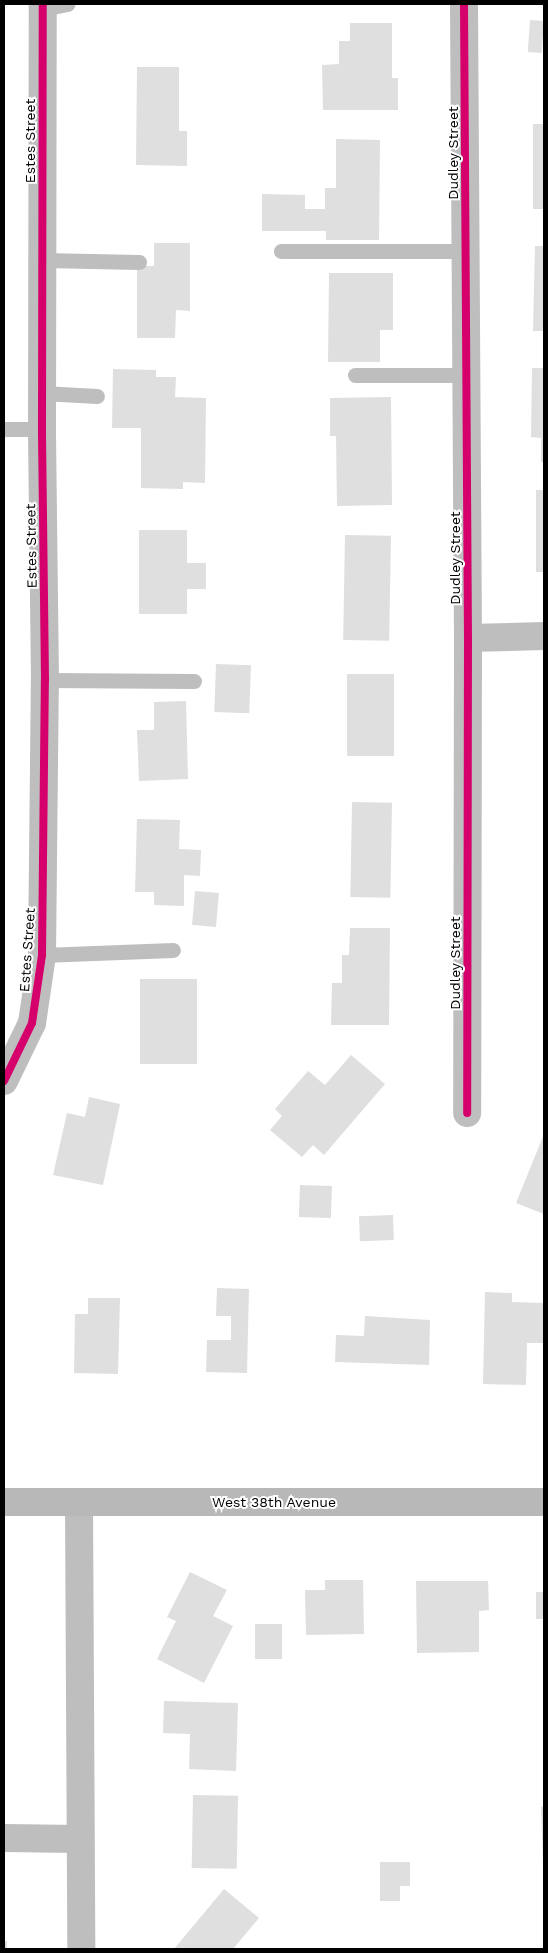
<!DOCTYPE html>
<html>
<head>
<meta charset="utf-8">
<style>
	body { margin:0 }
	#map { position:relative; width:548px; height:1953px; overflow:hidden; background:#fff; font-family:"Work Sans",sans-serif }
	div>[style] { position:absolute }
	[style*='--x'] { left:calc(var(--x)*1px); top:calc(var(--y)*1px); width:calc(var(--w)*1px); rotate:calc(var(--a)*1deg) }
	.building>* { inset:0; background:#dfdfdf; transform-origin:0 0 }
	.lane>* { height:15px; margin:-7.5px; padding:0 7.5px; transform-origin:7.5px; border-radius:7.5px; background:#bebebe }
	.street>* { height:28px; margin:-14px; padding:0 14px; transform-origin:14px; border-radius:14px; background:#bebebe }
	.secondary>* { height:28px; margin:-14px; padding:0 14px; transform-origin:14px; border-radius:14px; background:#b8b8b8 }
	.cycleway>* { height:8px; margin:-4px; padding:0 4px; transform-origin:4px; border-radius:4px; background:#d6006c }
	span { translate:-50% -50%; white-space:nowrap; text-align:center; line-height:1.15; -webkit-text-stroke:4px #fff; paint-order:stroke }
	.street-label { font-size:14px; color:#000 }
	.frame { position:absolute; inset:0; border:5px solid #000; pointer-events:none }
</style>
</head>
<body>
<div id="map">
	<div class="building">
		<i style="left:530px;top:20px;width:14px;height:32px;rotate:4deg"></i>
		<i style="clip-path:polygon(350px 23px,392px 23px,392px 78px,398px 78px,398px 110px,323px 110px,322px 65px,339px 64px,339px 41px,350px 41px)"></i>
		<i style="clip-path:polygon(137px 67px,179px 67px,179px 131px,187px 131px,187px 166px,136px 165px)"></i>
		<i style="left:533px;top:124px;width:11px;height:85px"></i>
		<i style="clip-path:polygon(336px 139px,380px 140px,379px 240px,326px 240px,326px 231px,262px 231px,262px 194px,305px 195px,305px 209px,325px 209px,325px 188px,336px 188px)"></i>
		<i style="clip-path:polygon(154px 243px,190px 243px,190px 311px,176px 310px,175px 338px,137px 338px,137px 266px,154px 266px)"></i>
		<i style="clip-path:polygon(535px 246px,544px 246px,544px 331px,533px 331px)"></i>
		<i style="clip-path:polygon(329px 273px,393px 273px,393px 330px,380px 330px,380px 362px,328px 362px)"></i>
		<i style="clip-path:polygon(532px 368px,544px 368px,544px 462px,541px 462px,541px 438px,531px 437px)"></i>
		<i style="clip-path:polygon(113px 369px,156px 370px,156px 377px,176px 377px,175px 397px,206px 398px,205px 483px,183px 482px,183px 489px,141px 488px,141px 428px,112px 428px)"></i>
		<i style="clip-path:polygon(391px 397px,392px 505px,337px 506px,336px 436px,330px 436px,330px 398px)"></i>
		<i style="left:536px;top:490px;width:8px;height:82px"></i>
		<i style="clip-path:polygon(139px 530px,187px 530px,187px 563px,206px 563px,206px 589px,187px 589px,187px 614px,139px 614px)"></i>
		<i style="left:345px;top:535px;width:46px;height:105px;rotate:1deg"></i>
		<i style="left:216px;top:664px;width:35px;height:48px;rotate:2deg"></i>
		<i style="left:347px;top:674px;width:47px;height:82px"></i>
		<i style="clip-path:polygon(186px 701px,188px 779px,139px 781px,137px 730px,154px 730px,154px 702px)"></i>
		<i style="left:352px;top:802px;width:40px;height:95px;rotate:1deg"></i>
		<i style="clip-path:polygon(137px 819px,180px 820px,179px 849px,201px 850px,200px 876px,184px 875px,184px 906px,154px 905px,154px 892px,135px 892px)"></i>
		<i style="left:195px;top:891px;width:24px;height:34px;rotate:5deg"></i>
		<i style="clip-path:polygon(350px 928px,390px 928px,389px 1025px,331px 1025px,332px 983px,342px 983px,342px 955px,349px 955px)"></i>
		<i style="left:140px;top:979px;width:57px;height:85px"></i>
		<i style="clip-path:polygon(351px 1055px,385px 1084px,324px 1155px,313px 1145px,302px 1157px,270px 1130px,282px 1116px,275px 1109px,308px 1071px,325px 1085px)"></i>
		<i style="clip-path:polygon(89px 1097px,120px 1104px,103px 1185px,53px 1175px,67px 1113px,85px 1117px)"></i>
		<i style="clip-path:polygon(544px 1134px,544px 1214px,516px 1203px)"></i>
		<i style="left:300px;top:1185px;width:32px;height:32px;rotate:2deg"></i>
		<i style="left:393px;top:1215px;width:25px;height:34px;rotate:88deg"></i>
		<i style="clip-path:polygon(217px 1288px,249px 1289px,247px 1373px,206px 1372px,207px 1340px,231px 1340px,231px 1316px,216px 1316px)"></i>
		<i style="clip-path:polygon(485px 1292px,512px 1293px,512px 1302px,544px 1303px,544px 1343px,527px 1343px,526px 1385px,483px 1384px)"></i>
		<i style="clip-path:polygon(88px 1298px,120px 1298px,118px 1374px,74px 1373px,75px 1314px,88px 1314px)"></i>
		<i style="clip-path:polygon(365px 1316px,430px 1320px,429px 1365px,335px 1362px,336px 1335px,364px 1336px)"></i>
		<i style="clip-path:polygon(190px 1572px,227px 1590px,213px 1616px,233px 1626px,204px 1683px,157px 1659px,176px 1621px,167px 1617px)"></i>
		<i style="clip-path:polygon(325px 1580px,363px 1580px,364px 1634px,306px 1635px,305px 1590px,325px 1590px)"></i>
		<i style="clip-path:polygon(416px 1581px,488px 1581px,489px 1610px,479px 1611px,479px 1652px,417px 1653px)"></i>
		<i style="left:536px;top:1592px;width:8px;height:27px"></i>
		<i style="left:255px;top:1624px;width:27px;height:35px"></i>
		<i style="clip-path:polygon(164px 1701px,238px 1703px,236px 1771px,189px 1769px,190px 1734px,163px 1733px)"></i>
		<i style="left:193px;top:1795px;width:45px;height:73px;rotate:1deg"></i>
		<i style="clip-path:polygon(544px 1806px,544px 1863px,543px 1863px,541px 1807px)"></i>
		<i style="clip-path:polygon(380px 1862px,410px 1862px,410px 1886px,400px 1886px,400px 1901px,380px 1901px)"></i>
		<i style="clip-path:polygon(224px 1889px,259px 1918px,233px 1949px,174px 1949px)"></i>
		<i style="left:4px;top:1941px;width:3px;height:8px"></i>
	</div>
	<div class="lane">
		<i style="--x:43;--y:9;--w:25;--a:-12"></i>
		<i style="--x:281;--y:251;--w:185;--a:0"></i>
		<i style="--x:43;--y:260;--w:96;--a:1.2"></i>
		<i style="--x:355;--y:375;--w:112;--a:0"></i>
		<i style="--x:42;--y:393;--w:55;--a:3.1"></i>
		<i style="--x:4;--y:429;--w:38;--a:0"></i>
		<i style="--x:45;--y:680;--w:149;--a:0.4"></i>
		<i style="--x:42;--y:955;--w:131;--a:-2.2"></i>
	</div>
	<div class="street">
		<i style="--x:464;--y:4;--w:634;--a:89.64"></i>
		<i style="--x:468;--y:638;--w:475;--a:90.1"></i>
		<i style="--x:468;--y:638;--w:76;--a:-1.5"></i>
		<i style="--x:4;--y:1081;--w:64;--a:-64.2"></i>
		<i style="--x:32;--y:1023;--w:69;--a:-81.6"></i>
		<i style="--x:42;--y:955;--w:275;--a:-89.4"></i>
		<i style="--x:45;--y:680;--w:251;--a:-90.7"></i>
		<i style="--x:42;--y:429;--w:425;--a:-89.9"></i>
		<i style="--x:79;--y:1502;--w:447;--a:89.7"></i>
		<i style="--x:4;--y:1838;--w:75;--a:0.8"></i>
	</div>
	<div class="secondary">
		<i style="--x:4;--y:1502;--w:540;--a:0"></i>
	</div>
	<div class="cycleway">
		<i style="--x:464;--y:4;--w:634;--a:89.64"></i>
		<i style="--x:468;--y:638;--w:475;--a:90.1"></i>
		<i style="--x:4;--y:1081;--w:64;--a:-64.2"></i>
		<i style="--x:32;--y:1023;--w:69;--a:-81.6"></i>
		<i style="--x:42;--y:955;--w:275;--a:-89.4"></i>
		<i style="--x:45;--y:680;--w:251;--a:-90.7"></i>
		<i style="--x:42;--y:429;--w:425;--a:-89.9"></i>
	</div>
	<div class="street-label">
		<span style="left:30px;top:141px;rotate:-90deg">Estes Street</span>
		<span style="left:453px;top:153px;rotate:-90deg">Dudley Street</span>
		<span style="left:31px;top:546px;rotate:-91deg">Estes Street</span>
		<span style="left:455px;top:558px;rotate:-90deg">Dudley Street</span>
		<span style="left:27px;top:950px;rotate:-86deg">Estes Street</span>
		<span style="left:455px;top:963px;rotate:-90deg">Dudley Street</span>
		<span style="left:274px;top:1502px">West 38th Avenue</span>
	</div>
	<div class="frame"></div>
</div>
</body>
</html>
